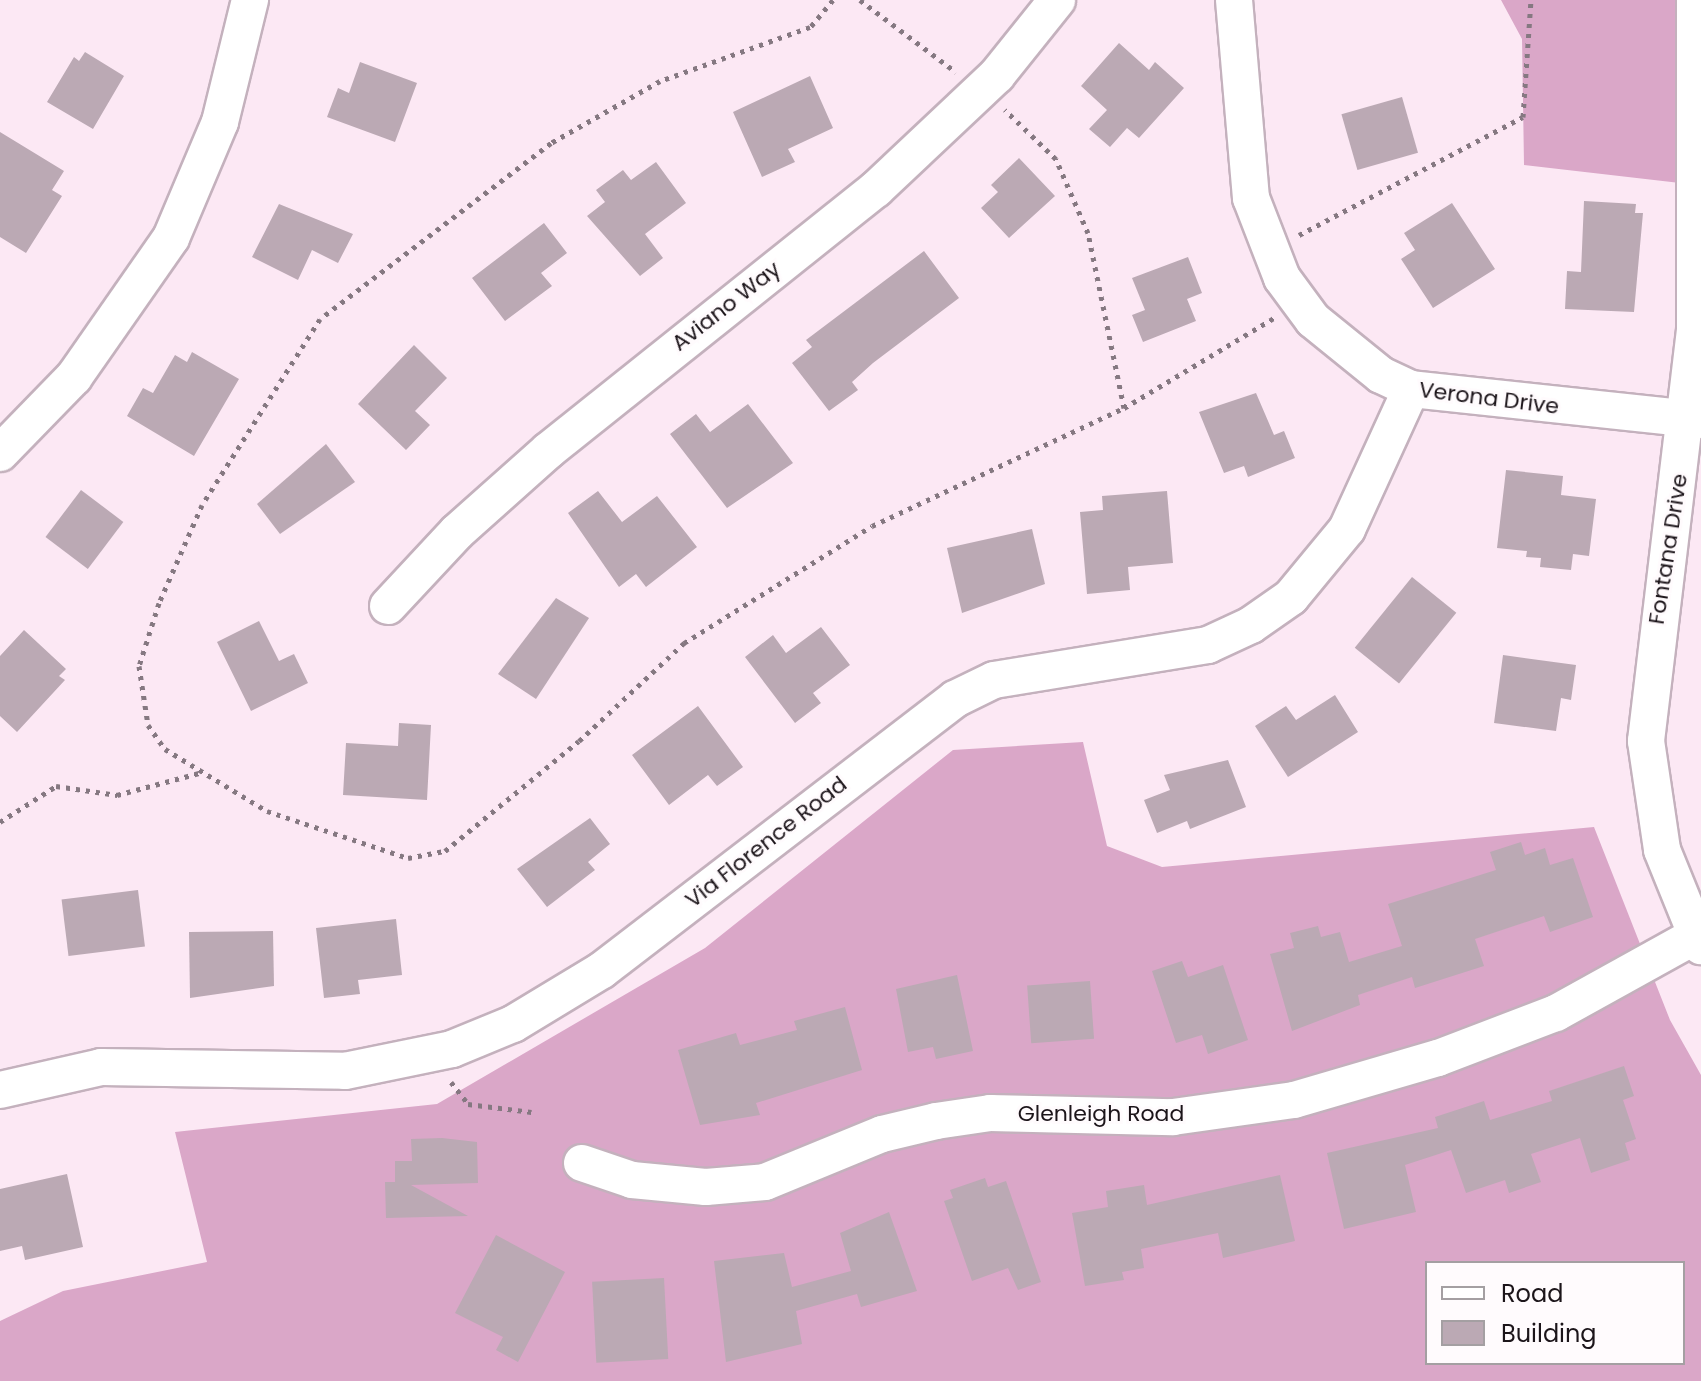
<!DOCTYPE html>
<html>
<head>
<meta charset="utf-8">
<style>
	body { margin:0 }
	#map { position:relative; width:1701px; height:1381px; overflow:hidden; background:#fce8f4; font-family:Poppins,sans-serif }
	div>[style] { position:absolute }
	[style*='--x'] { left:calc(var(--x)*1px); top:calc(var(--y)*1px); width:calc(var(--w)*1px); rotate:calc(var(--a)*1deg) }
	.forest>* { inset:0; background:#daa7c8 }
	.building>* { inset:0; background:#bba9b4; transform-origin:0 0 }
	.path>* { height:5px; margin-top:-2.5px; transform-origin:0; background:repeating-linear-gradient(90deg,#857881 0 4px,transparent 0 10px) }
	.roads { filter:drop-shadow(2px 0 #c4b1bd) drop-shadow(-2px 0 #c4b1bd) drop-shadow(0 2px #c4b1bd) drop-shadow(0 -2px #c4b1bd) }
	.minor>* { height:36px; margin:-18px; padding:0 18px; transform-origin:18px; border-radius:18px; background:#fff }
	span { translate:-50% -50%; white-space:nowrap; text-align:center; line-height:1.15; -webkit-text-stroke:6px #fffbfd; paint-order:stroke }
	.street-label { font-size:22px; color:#1c151a }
	.legend { position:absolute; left:1425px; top:1261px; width:260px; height:104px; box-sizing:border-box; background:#fffbfd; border:2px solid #a49fa2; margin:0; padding:10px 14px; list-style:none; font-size:24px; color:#1c151a }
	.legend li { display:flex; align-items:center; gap:16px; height:40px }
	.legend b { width:40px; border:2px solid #a49fa2 }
</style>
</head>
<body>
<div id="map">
	<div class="forest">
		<i style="clip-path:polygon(1501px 0,1680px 0,1680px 183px,1524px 165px,1522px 39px)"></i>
		<i style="clip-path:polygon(evenodd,1083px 742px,1107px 846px,1162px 867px,1594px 827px,1670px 1020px,1701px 1075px,1701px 1381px,0 1381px,0 1321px,63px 1291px,207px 1262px,175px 1132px,437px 1104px,705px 948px,953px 750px,1083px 742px,1427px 1263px,1683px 1263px,1683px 1363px,1427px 1363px,1427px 1263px)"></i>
	</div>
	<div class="building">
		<i style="clip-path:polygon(1119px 43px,1149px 70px,1155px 62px,1184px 88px,1139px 138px,1127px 128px,1110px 147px,1089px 129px,1107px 110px,1081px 86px)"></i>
		<i style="clip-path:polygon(85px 52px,124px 76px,93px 129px,47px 102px,74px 57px,79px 61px)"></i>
		<i style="clip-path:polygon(360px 62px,417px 83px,395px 142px,327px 117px,338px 88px,349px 93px)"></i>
		<i style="clip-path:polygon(810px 76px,833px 128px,788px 149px,795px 162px,762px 177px,733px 112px)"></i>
		<i style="left:1402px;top:97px;width:58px;height:63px;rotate:74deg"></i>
		<i style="clip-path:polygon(0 132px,64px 171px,52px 190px,62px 196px,26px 253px,0 237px)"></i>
		<i style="clip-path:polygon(1019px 158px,1055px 196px,1009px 238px,981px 208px,998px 192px,991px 185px)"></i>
		<i style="clip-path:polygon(656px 162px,686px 203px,645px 234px,663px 258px,640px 276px,587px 216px,605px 202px,596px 190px,623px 170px,631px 180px)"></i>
		<i style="clip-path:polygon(1584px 201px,1636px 204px,1635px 213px,1643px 213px,1634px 312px,1565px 309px,1567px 271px,1581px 272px)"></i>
		<i style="clip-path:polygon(1452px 203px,1495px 269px,1433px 308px,1401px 259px,1415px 250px,1404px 233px)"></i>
		<i style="clip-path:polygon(279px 204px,353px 234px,338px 263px,312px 250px,298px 280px,252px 257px)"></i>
		<i style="clip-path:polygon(544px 223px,567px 253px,541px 273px,552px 286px,505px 321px,472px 278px)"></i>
		<i style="clip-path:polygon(924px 251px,959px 298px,873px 363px,852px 382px,858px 390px,829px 411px,792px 363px,812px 347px,806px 340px)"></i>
		<i style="clip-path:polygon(1188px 257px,1202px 293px,1187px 299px,1196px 321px,1143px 342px,1132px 315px,1145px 310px,1132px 278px)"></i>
		<i style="clip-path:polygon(414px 345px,447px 378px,415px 411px,430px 425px,406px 450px,358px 404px)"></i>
		<i style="clip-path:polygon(192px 352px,239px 379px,194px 456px,127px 416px,143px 388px,153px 393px,175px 355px,187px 362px)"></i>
		<i style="clip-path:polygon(1256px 393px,1274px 435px,1284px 431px,1295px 458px,1248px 477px,1244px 466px,1224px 473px,1199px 412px)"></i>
		<i style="clip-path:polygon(748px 404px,793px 463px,727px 508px,670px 434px,696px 414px,710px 432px)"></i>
		<i style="clip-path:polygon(326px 444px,355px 482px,280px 534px,257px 504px)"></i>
		<i style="clip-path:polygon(1506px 470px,1563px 476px,1561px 495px,1596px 499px,1589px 556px,1573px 554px,1571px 570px,1540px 567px,1541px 558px,1526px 557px,1527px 551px,1497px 548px)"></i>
		<i style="left:81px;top:490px;width:53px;height:59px;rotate:37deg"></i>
		<i style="clip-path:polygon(598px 491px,622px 522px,657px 496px,697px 547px,646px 587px,636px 574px,619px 587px,568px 513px)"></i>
		<i style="clip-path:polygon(1167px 491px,1173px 563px,1128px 567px,1130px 590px,1087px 594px,1080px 512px,1103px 510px,1102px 496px)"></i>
		<i style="clip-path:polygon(1032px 529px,1045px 584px,962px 613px,947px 548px)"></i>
		<i style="left:1412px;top:577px;width:57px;height:91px;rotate:39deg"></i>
		<i style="clip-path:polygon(556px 598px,589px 618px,536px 699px,498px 674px)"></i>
		<i style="clip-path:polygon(259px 621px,279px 661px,294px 654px,308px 683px,251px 711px,217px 642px)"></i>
		<i style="clip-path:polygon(821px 627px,850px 665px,813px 693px,821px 703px,795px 723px,745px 657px,773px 635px,786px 653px)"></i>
		<i style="clip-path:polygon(24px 630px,66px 669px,59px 676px,65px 680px,17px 732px,0 716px,0 656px)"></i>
		<i style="clip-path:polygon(1503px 655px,1576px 665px,1571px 700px,1561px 698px,1556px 731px,1494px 723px)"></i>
		<i style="clip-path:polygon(1335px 695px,1358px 732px,1288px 777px,1255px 726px,1286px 706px,1296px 720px)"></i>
		<i style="clip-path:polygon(698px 706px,743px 767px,717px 786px,708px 775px,669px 805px,632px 755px)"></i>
		<i style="clip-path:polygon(399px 723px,431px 725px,427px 800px,343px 795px,346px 743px,398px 746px)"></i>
		<i style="clip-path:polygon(1228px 760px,1246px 807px,1190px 829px,1187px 821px,1157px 833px,1144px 800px,1170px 790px,1164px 775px)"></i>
		<i style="clip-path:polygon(590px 818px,610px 844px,588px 862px,595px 870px,547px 907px,517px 869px)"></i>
		<i style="clip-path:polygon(1521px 842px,1525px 855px,1545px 848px,1550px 865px,1573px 858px,1593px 917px,1550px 932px,1544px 916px,1475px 939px,1484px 966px,1415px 988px,1412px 977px,1358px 995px,1360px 1005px,1292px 1031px,1270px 954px,1294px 948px,1290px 933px,1318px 926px,1321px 937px,1340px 932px,1349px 962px,1402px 946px,1388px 904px,1496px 870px,1490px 852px)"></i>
		<i style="left:138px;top:890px;width:57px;height:77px;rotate:83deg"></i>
		<i style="clip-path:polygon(396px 919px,402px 975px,358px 980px,360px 994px,324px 998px,316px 928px)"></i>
		<i style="clip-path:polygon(273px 931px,274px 986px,190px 998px,189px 932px)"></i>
		<i style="clip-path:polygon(1182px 961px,1188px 977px,1223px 965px,1248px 1040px,1208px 1054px,1202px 1035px,1176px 1043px,1152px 971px)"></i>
		<i style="clip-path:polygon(957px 975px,973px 1051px,936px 1059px,933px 1047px,908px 1052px,896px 989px)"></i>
		<i style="left:1090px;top:981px;width:58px;height:63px;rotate:86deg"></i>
		<i style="clip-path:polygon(845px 1007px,862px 1070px,756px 1103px,760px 1115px,700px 1125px,678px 1050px,736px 1033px,740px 1045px,797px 1030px,794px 1021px)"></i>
		<i style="clip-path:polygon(1624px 1066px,1634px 1096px,1623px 1100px,1636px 1139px,1625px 1143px,1630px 1160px,1591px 1173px,1580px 1138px,1531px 1154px,1541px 1182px,1509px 1193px,1505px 1180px,1466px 1193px,1451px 1150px,1405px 1165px,1416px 1212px,1344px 1229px,1327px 1153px,1438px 1128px,1435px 1117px,1484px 1101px,1490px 1120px,1552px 1101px,1549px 1091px)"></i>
		<i style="clip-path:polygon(442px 1138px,477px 1142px,478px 1183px,411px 1185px,468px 1216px,386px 1218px,385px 1182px,395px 1182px,395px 1161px,412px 1161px,411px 1139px)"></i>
		<i style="clip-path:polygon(67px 1174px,83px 1247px,25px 1260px,22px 1246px,0 1251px,0 1189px)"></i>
		<i style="clip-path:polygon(1280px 1175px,1295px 1241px,1223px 1258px,1218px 1233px,1141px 1249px,1144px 1268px,1122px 1272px,1124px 1280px,1085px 1286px,1072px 1213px,1108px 1207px,1106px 1191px,1144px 1185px,1147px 1205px)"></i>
		<i style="clip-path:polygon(985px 1178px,988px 1187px,1006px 1181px,1041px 1282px,1018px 1290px,1008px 1268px,972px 1281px,944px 1201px,953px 1198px,950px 1190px)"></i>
		<i style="clip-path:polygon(889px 1212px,917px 1291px,861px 1307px,857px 1294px,796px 1311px,802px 1344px,726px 1362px,714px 1261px,784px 1253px,792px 1287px,851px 1271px,840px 1233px)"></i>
		<i style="clip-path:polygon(496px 1235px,565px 1272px,518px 1362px,496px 1350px,503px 1337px,455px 1313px)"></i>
		<i style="left:664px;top:1278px;width:81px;height:72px;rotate:87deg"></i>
	</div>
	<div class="path">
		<i style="--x:833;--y:0;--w:35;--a:130"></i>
		<i style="--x:810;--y:27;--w:159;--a:160.2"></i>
		<i style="--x:660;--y:81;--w:125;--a:150.4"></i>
		<i style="--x:551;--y:143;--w:290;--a:142.7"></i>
		<i style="--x:320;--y:319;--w:220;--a:122.4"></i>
		<i style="--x:202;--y:505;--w:107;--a:113.7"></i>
		<i style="--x:159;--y:603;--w:66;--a:107.6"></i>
		<i style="--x:139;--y:666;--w:60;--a:81.3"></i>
		<i style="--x:148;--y:725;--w:29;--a:55"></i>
		<i style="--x:165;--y:749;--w:119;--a:31.3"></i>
		<i style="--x:267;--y:811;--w:149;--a:18.4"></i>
		<i style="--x:408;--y:858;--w:38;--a:-11"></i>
		<i style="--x:445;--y:851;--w:173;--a:-39.4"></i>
		<i style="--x:579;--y:741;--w:144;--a:-43"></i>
		<i style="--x:684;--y:643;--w:221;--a:-31.9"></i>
		<i style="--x:872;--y:526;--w:278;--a:-25.1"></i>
		<i style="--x:1124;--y:408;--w:179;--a:-101.6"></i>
		<i style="--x:1088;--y:233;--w:81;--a:-113.4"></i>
		<i style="--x:1056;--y:159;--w:71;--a:-136.1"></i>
		<i style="--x:860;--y:0;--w:120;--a:36.9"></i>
		<i style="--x:1299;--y:235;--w:253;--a:-27.8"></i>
		<i style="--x:1523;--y:117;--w:117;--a:-86.1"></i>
		<i style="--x:1124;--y:408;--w:175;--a:-31"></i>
		<i style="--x:0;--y:822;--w:67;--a:-32.7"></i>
		<i style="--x:56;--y:786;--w:62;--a:8.4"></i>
		<i style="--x:117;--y:795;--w:85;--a:-15"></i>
		<i style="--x:451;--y:1082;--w:28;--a:52"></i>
		<i style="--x:468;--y:1104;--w:64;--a:7.1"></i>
	</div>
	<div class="roads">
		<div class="minor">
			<i style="--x:1234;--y:0;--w:199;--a:85.1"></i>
			<i style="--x:1251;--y:198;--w:86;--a:68.8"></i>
			<i style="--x:1282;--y:278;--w:52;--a:53.6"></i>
			<i style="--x:1313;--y:320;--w:87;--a:39"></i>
			<i style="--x:1381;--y:375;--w:33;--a:25"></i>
			<i style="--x:1411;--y:389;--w:292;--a:6.1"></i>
			<i style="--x:1695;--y:0;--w:330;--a:90"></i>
			<i style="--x:1695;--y:330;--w:414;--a:96.8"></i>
			<i style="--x:1646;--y:741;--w:110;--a:81.6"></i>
			<i style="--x:1662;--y:850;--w:104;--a:67.9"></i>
			<i style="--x:0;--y:453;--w:106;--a:-45.8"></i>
			<i style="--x:74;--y:377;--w:169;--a:-55.1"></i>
			<i style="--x:171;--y:238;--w:126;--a:-67.1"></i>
			<i style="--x:220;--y:122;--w:126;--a:-76.2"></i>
			<i style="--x:388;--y:606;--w:101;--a:-47"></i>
			<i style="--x:457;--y:532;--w:123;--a:-41.7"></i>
			<i style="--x:549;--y:450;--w:418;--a:-38.6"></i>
			<i style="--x:876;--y:189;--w:166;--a:-43.3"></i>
			<i style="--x:997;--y:75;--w:96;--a:-51.3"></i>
			<i style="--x:0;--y:1090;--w:104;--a:-12.8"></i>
			<i style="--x:101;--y:1067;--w:244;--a:0.9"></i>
			<i style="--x:345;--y:1071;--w:109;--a:-11.6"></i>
			<i style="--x:452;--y:1049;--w:66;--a:-22.3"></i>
			<i style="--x:513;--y:1024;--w:104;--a:-31.2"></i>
			<i style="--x:602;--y:970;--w:445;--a:-37.5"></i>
			<i style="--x:955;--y:699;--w:43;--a:-26"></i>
			<i style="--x:994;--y:680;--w:217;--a:-9.3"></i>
			<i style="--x:1208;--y:645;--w:47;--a:-24.9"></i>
			<i style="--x:1251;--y:625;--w:49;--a:-35"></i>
			<i style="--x:1291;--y:597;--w:88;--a:-50.5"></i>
			<i style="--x:1347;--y:529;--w:154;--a:-65.4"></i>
			<i style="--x:582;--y:1163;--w:53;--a:18.8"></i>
			<i style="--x:632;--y:1180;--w:74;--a:5.4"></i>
			<i style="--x:706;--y:1187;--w:59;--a:-4.8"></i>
			<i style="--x:765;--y:1182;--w:126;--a:-22.3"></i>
			<i style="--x:882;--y:1134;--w:56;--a:-13.5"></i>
			<i style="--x:936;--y:1121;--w:55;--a:-8.4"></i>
			<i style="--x:990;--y:1113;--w:183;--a:1.3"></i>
			<i style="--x:1173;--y:1117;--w:122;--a:-8"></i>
			<i style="--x:1294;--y:1100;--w:150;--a:-16.3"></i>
			<i style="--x:1438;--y:1058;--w:126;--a:-20.9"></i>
			<i style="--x:1556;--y:1013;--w:159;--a:-29"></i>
		</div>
	</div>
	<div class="street-label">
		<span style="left:726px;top:306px;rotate:-38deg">Aviano Way</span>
		<span style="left:1489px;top:398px;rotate:7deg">Verona Drive</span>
		<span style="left:1668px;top:549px;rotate:-81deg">Fontana Drive</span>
		<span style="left:766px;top:842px;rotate:-38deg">Via Florence Road</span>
		<span style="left:1101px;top:1114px">Glenleigh Road</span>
	</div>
	<ul class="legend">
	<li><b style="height:10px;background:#fff"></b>Road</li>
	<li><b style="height:22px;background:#bba9b4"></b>Building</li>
	</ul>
</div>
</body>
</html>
